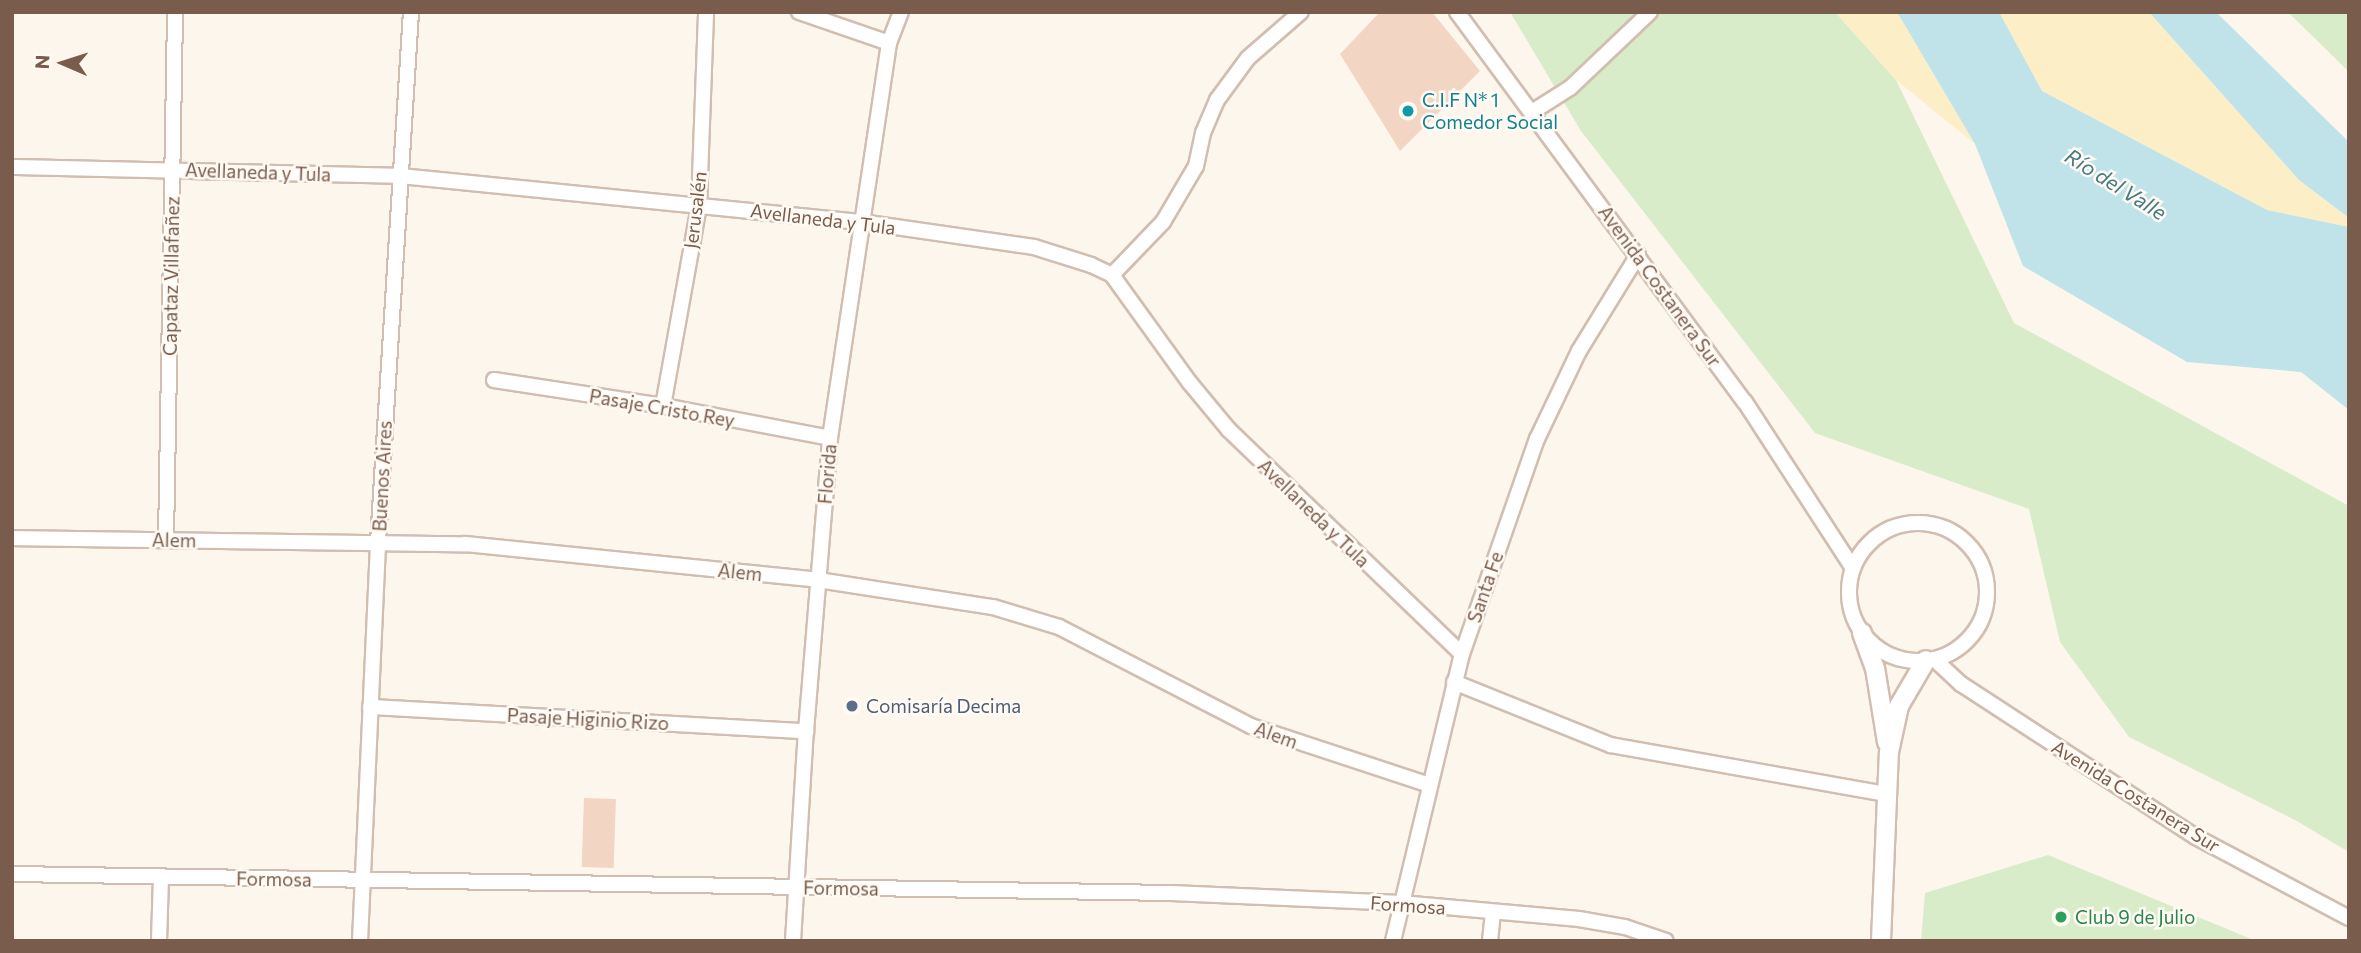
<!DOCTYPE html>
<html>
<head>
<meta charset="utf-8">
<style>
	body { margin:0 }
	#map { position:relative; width:2361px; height:953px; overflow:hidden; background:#fdf6ec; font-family:Commissioner,sans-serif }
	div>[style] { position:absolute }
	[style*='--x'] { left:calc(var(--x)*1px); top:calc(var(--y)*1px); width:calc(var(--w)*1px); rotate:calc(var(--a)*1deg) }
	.green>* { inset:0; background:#d8ecc9 }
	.sand>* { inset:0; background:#fcefc7 }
	.water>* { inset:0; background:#bfe3e8 }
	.building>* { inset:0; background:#f3d5c3; transform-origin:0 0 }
	.roads { filter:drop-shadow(2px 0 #d1beb0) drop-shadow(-2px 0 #d1beb0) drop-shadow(0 2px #d1beb0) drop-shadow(0 -2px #d1beb0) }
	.minor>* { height:14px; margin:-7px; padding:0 7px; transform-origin:7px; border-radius:7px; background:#fff }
	.minor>.ring { margin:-7px; padding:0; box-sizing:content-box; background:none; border:14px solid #fff; border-radius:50% }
	.tertiary>* { height:18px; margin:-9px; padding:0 9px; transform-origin:9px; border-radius:9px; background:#fff }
	.dots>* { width:19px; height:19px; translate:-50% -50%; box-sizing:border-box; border:4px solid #fffaf3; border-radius:50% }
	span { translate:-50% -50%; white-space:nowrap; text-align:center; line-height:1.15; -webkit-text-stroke:5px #fffaf3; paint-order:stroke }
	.culture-label { font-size:19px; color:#0d838f }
	.left { translate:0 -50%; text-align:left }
	.street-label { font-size:19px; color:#7a5c4d }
	.service-label { font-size:19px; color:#4e5e75 }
	.leisure-label { font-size:19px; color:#27864d }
	.water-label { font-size:21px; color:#437c86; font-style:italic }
	.frame { position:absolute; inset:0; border:14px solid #7a5c4d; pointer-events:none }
	.north { position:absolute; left:28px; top:28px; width:70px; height:70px; -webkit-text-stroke:5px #fffaf3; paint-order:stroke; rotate:273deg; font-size:19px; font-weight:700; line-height:28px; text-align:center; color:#7a5c4d }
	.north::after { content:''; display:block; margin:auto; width:24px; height:32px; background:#7a5c4d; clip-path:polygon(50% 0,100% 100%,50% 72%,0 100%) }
</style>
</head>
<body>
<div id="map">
	<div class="green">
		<i style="clip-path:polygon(1510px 12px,1835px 12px,1896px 80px,2014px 323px,2349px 506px,2349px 852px,2295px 820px,2129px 737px,2060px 642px,2029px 509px,1815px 433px,1581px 131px)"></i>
		<i style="clip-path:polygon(2288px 12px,2349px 12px,2349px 72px)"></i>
		<i style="clip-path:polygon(2048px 855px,2256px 941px,1921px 941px,1925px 893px)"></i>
	</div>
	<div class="sand">
		<i style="clip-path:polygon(1835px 12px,1897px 12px,1975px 144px,1896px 80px)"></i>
		<i style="clip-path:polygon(1999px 12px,2149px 12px,2299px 180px,2349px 218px,2349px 227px,2267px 210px,2042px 91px)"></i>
	</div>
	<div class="water">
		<i style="clip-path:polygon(1897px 12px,1999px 12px,2042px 91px,2267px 210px,2349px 227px,2349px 410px,2301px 372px,2187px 362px,2023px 266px,1975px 144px)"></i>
		<i style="clip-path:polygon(2149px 12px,2216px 12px,2349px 142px,2349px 218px,2299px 180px)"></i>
	</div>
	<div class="building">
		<i style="clip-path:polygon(1380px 12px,1432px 12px,1480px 71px,1400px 151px,1340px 54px)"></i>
		<i style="left:584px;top:798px;width:32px;height:69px;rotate:2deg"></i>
	</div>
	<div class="roads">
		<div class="minor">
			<i style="--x:799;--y:12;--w:95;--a:19"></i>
			<i style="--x:1457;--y:12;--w:485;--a:53.6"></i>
			<i style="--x:1745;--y:402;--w:198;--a:57"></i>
			<i style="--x:1532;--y:112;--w:45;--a:-32.3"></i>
			<i style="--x:1570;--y:88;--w:110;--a:-43.5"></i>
			<i style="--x:12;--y:167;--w:388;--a:1.3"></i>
			<i style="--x:400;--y:176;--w:463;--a:5.7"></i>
			<i style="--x:861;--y:222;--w:175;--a:8.2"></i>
			<i style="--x:1034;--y:247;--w:60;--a:17.5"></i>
			<i style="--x:1091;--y:265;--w:23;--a:25"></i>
			<i style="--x:1112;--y:275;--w:133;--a:54.2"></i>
			<i style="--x:1190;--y:383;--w:61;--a:50.3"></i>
			<i style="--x:1229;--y:430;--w:323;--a:43.9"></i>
			<i style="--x:1112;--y:275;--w:74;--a:-46.1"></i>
			<i style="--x:1163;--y:222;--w:65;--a:-59.5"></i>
			<i style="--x:1196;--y:166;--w:34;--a:-78"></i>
			<i style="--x:1203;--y:133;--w:36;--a:-67"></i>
			<i style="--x:1217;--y:100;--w:52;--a:-53.6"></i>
			<i style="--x:1248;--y:58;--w:70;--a:-41"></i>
			<i style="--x:494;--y:380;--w:171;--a:8.7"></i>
			<i style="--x:663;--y:406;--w:170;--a:10.8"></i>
			<i style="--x:663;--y:406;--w:204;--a:-79.8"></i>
			<i style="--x:699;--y:205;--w:193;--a:-87.9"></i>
			<i class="ring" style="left:1849px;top:523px;width:124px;height:124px"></i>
			<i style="--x:12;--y:538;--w:453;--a:0.8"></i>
			<i style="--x:465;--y:544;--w:355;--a:5.8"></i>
			<i style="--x:818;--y:580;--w:177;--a:8.8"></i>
			<i style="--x:993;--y:607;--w:69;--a:16.9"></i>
			<i style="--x:1059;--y:627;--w:216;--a:27.3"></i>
			<i style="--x:1251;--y:726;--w:188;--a:18.3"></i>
			<i style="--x:166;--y:540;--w:528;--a:-89.02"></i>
			<i style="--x:1934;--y:659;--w:37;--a:43"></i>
			<i style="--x:1961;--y:684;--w:280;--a:33.1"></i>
			<i style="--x:2196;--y:837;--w:173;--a:27.9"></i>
			<i style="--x:1454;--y:682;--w:169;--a:21.9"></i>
			<i style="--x:1611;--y:745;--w:280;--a:10.1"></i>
			<i style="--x:370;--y:707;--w:437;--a:3.2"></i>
			<i style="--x:12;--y:874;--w:1159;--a:0.94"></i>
			<i style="--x:1171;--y:893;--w:230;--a:2.5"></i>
			<i style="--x:1401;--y:903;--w:179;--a:5.1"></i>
			<i style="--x:1579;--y:919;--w:47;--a:9.9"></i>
			<i style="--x:1625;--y:927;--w:43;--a:18.9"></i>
			<i style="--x:159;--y:941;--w:64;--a:-88.2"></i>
			<i style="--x:360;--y:941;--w:399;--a:-87.4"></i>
			<i style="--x:378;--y:542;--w:531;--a:-86.44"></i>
			<i style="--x:793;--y:941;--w:210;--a:-86.5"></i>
			<i style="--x:806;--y:731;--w:294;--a:-85.3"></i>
			<i style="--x:830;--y:438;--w:399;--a:-81.5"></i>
			<i style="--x:889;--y:43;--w:33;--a:-69"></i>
			<i style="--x:1393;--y:941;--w:295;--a:-76.5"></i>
			<i style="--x:1462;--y:654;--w:228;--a:-70.8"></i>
			<i style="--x:1537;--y:439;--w:98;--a:-64.5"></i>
			<i style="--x:1579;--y:351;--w:113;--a:-58.4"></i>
			<i style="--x:1490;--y:941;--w:29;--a:-84"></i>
		</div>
		<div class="tertiary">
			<i style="--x:1862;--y:633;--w:37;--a:70"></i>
			<i style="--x:1875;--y:668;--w:75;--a:80.8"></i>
			<i style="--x:1881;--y:941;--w:189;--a:-87.6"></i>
			<i style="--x:1889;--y:752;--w:47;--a:-77.7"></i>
			<i style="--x:1899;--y:706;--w:53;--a:-59.6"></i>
		</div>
	</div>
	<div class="dots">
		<i style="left:1408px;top:111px;background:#0f9aa8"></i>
		<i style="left:852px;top:706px;background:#5c6f8a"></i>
		<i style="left:2061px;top:917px;background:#2e9e5b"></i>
	</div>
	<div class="culture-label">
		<span class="left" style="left:1422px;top:111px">C.I.F N* 1<br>Comedor Social</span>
	</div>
	<div class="street-label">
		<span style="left:258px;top:172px;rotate:2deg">Avellaneda y Tula</span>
		<span style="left:695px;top:210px;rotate:-83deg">Jerusalén</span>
		<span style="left:823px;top:219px;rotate:7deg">Avellaneda y Tula</span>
		<span style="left:171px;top:276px;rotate:-89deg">Capataz Villafañez</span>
		<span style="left:1660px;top:286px;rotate:54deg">Avenida Costanera Sur</span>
		<span style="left:662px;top:408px;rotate:10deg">Pasaje Cristo Rey</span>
		<span style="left:827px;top:474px;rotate:-85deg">Florida</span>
		<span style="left:382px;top:476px;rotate:-87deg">Buenos Aires</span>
		<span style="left:1314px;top:513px;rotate:44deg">Avellaneda y Tula</span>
		<span style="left:174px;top:540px;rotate:1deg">Alem</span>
		<span style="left:740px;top:572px;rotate:6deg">Alem</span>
		<span style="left:1485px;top:587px;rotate:-71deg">Santa Fe</span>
		<span style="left:588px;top:719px;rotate:3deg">Pasaje Higinio Rizo</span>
		<span style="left:1276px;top:735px;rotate:20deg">Alem</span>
		<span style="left:2136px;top:796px;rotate:32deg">Avenida Costanera Sur</span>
		<span style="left:274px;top:879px;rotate:1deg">Formosa</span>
		<span style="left:841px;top:888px;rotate:1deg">Formosa</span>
		<span style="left:1408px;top:905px;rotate:4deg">Formosa</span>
	</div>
	<div class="service-label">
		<span class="left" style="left:866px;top:706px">Comisaría Decima</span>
	</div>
	<div class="leisure-label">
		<span class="left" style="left:2075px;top:917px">Club 9 de Julio</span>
	</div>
	<div class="water-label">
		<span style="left:2116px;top:184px;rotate:32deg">Río del Valle</span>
	</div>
	<div class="frame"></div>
	<div class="north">N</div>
</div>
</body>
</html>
